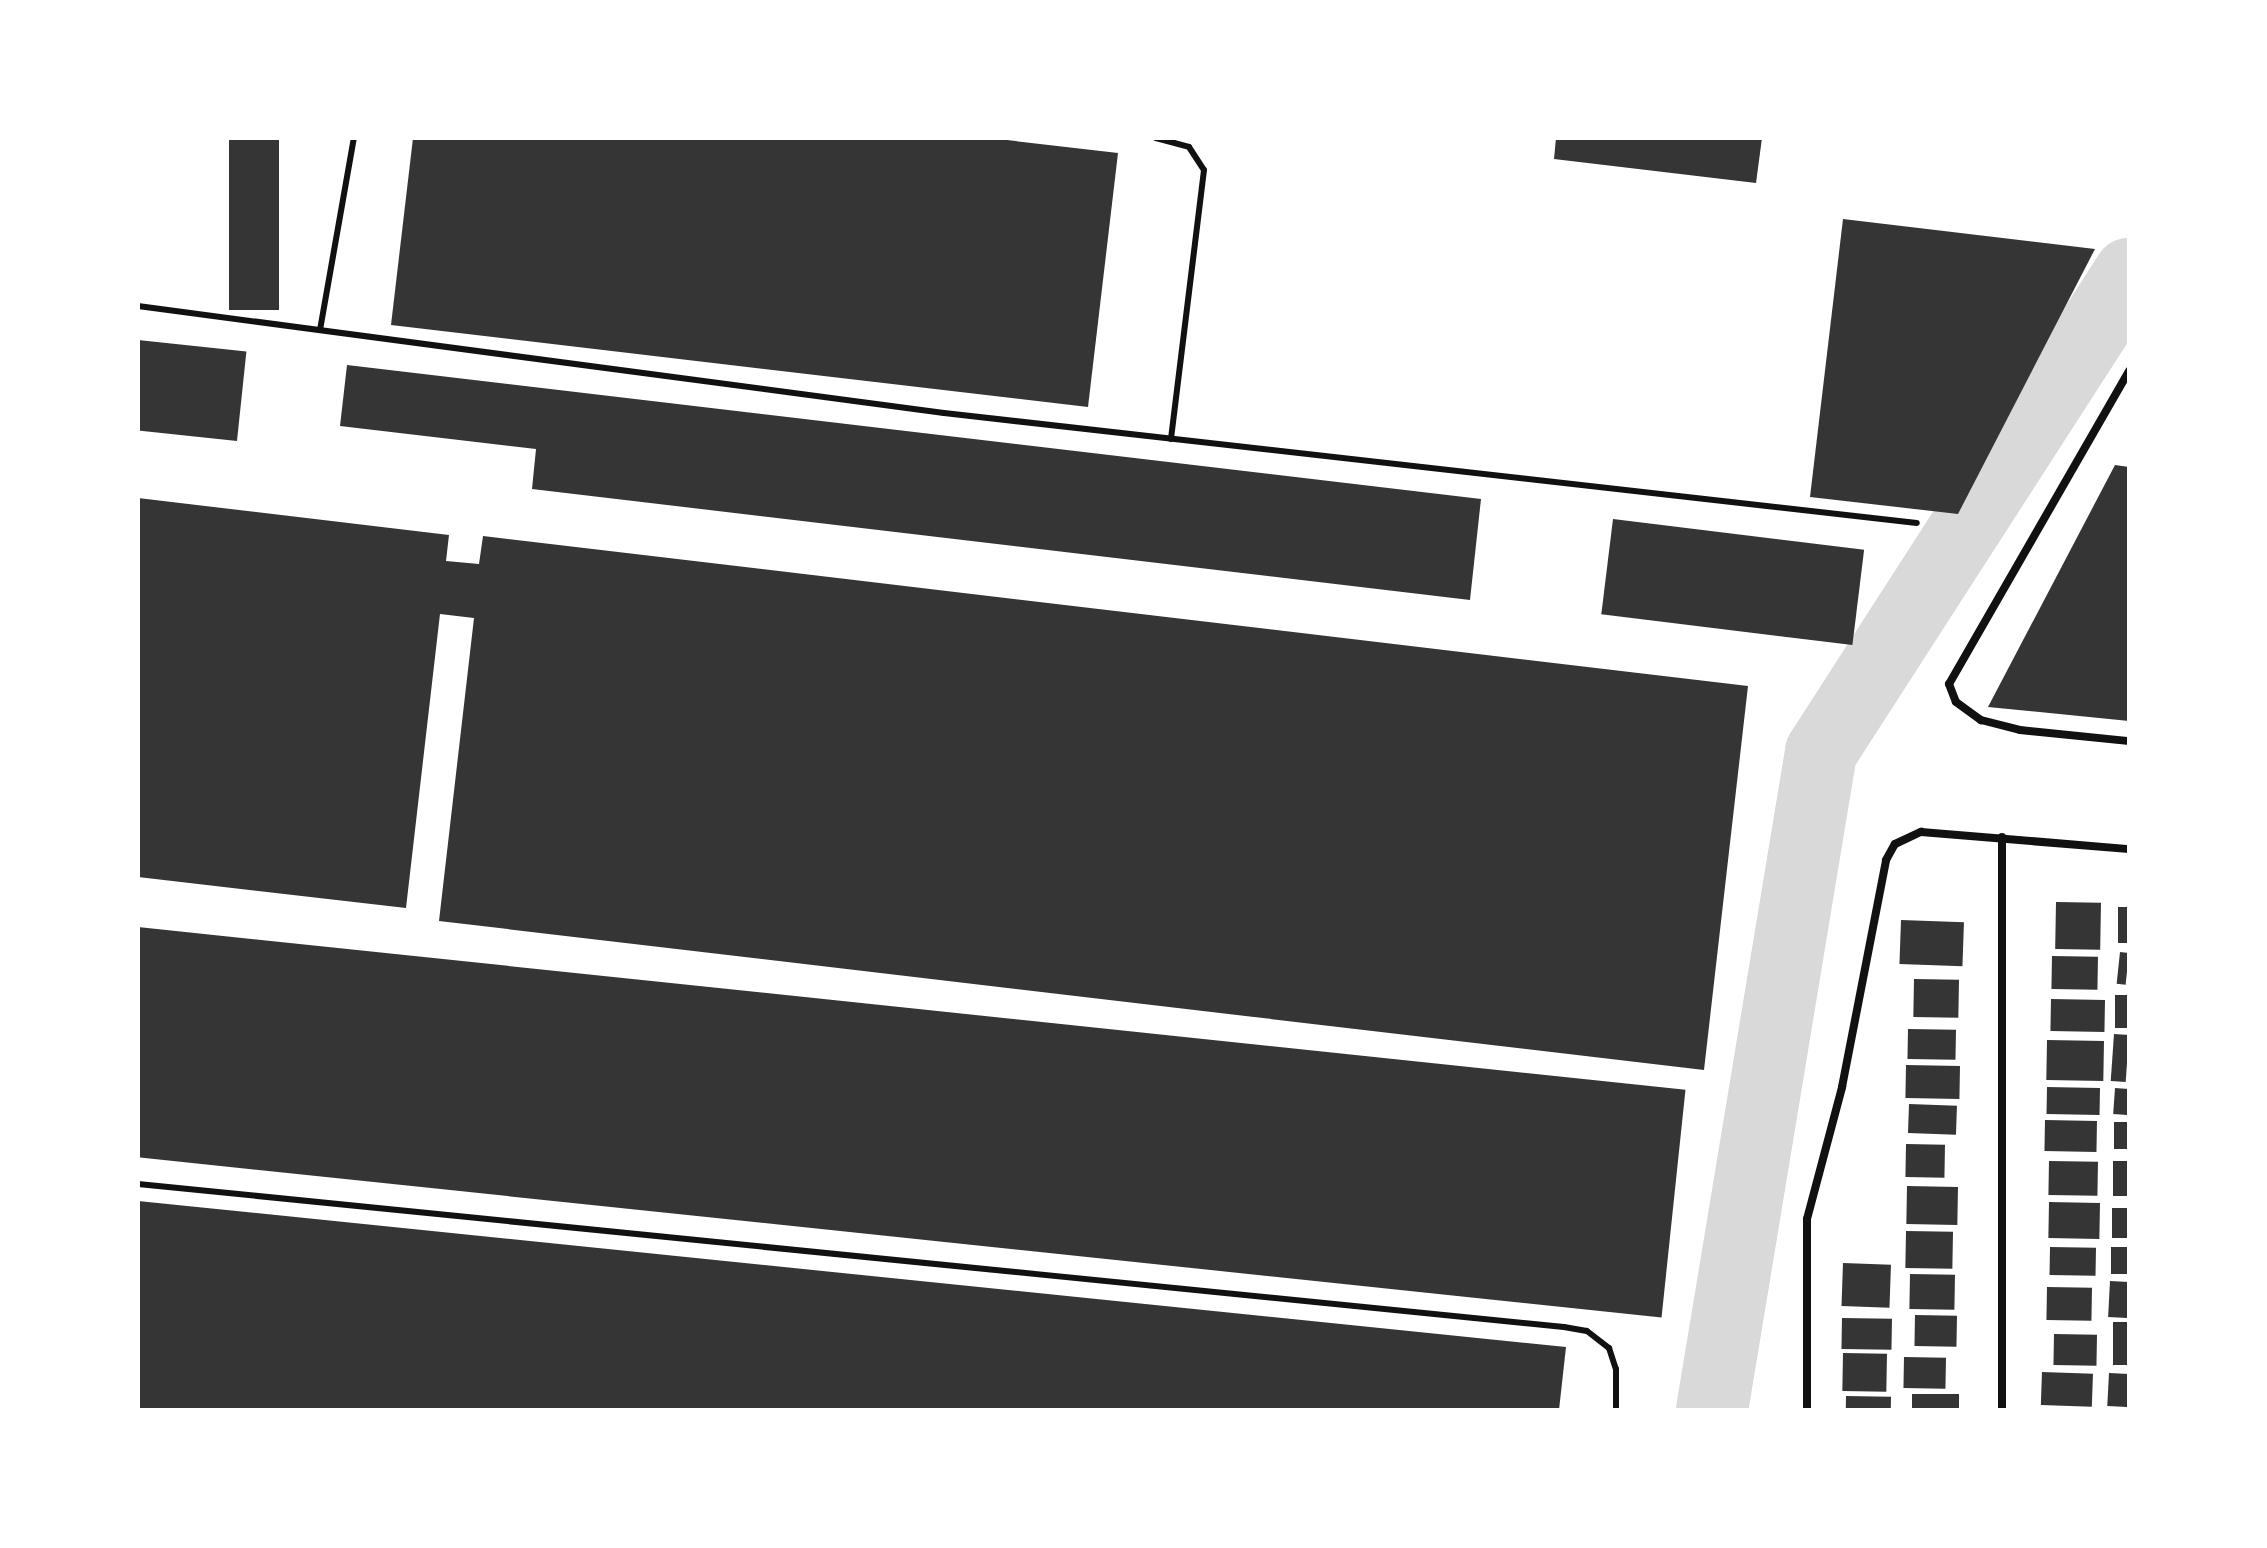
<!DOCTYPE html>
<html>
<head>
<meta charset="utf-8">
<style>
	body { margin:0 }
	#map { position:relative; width:2267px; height:1548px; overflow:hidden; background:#fff; font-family:"IBM Plex Sans",sans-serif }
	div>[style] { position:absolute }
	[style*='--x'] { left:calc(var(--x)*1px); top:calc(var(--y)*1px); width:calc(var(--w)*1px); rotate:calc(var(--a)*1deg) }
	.river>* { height:72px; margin:-36px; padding:0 36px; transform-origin:36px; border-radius:36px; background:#d9d9d9 }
	.building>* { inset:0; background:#353535; transform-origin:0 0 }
	.service>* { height:6px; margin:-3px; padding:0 3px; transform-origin:3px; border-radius:3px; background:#111 }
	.minor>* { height:8px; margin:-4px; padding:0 4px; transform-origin:4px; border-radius:4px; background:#111 }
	span { translate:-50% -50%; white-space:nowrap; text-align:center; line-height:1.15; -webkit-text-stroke:8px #fff; paint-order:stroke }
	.frame { position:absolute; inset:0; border:140px solid #fff; pointer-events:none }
</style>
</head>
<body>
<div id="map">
	<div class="river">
		<i style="--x:1712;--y:1410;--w:667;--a:-80.59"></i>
		<i style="--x:1821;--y:752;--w:569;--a:-57.2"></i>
	</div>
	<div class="building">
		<i style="left:229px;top:138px;width:50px;height:172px"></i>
		<i style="clip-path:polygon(413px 138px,989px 138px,1118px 153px,1088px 407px,391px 325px)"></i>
		<i style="clip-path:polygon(1556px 138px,1762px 138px,1756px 183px,1554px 159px)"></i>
		<i style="clip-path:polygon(1843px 219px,2095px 249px,1958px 514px,1810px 497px)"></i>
		<i style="left:138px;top:340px;width:109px;height:90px;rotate:6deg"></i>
		<i style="clip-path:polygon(347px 365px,1481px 499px,1470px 600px,532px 489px,536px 449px,340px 426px)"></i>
		<i style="clip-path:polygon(2115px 465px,2129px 467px,2129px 721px,1988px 707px)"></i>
		<i style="clip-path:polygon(138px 498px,449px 535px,446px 561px,479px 564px,483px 536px,1748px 686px,1704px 1070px,439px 921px,474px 618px,440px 614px,406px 908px,138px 877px)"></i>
		<i style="left:1613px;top:519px;width:253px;height:96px;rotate:7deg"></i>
		<i style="left:2056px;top:902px;width:45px;height:47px;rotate:1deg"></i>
		<i style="left:2118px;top:907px;width:11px;height:36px"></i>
		<i style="left:1901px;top:920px;width:63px;height:44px;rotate:2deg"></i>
		<i style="left:138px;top:927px;width:1556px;height:229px;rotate:6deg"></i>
		<i style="left:2120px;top:952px;width:9px;height:32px;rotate:6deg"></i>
		<i style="left:2052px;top:956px;width:46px;height:33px;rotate:1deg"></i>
		<i style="left:1914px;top:979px;width:45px;height:38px;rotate:1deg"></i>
		<i style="left:2115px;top:995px;width:14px;height:33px"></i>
		<i style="left:2051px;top:999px;width:54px;height:32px;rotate:1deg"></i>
		<i style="left:1908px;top:1029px;width:48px;height:30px;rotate:1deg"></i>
		<i style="left:2114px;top:1034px;width:15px;height:47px;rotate:4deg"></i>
		<i style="left:2047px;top:1040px;width:57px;height:40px;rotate:1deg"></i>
		<i style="left:1906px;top:1065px;width:54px;height:33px;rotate:1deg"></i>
		<i style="left:2047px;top:1087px;width:53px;height:27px;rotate:1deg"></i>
		<i style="left:2115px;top:1088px;width:14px;height:26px;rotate:4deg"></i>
		<i style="left:1909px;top:1104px;width:48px;height:29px;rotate:2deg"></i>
		<i style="left:2045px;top:1120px;width:52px;height:31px;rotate:1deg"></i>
		<i style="left:2114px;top:1122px;width:15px;height:27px"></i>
		<i style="left:1906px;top:1144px;width:39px;height:33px;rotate:1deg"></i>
		<i style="left:2049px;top:1161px;width:49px;height:34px;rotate:1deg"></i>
		<i style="left:2113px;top:1161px;width:16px;height:35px"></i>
		<i style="left:1907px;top:1186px;width:51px;height:38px;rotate:1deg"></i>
		<i style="clip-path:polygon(138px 1201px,1566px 1347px,1559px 1410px,138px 1410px)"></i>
		<i style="left:2049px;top:1202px;width:51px;height:36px;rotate:1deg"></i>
		<i style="left:2112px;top:1208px;width:17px;height:30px"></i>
		<i style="left:1906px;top:1231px;width:47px;height:37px;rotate:1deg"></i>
		<i style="left:2050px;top:1247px;width:46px;height:28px;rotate:1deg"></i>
		<i style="left:2111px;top:1247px;width:18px;height:27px"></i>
		<i style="left:1843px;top:1263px;width:48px;height:43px;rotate:2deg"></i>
		<i style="left:1910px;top:1274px;width:45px;height:35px;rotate:1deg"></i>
		<i style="left:2110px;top:1281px;width:19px;height:36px;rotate:3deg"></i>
		<i style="left:2047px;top:1287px;width:45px;height:33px;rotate:1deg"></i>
		<i style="left:1915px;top:1315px;width:42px;height:31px;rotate:1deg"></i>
		<i style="left:1842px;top:1318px;width:50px;height:31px;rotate:1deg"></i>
		<i style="left:2113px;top:1322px;width:16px;height:43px"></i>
		<i style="left:2054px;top:1334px;width:43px;height:31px;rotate:1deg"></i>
		<i style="left:1843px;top:1353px;width:44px;height:38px;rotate:1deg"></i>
		<i style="left:1904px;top:1357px;width:42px;height:31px;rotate:1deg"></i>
		<i style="left:2042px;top:1372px;width:51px;height:33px;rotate:2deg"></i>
		<i style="left:2109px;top:1373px;width:20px;height:33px;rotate:3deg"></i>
		<i style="left:1912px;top:1394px;width:47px;height:16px"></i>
		<i style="left:1846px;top:1396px;width:45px;height:14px;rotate:1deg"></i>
	</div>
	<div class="service">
		<i style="--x:1156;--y:138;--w:34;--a:15"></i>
		<i style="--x:1189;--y:147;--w:27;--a:57"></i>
		<i style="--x:1204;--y:170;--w:271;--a:97"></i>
		<i style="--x:138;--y:306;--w:813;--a:7.56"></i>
		<i style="--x:944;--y:413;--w:979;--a:6.45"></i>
		<i style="--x:320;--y:330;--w:195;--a:-80"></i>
		<i style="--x:138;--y:1184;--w:1433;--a:5.73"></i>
		<i style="--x:1564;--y:1327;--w:23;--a:10"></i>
		<i style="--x:1587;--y:1331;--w:28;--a:38"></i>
		<i style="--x:1609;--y:1348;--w:22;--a:72"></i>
		<i style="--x:1616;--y:1369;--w:41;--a:90"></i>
	</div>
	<div class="minor">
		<i style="--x:2129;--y:371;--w:361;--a:119.9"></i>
		<i style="--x:1949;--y:684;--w:19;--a:69"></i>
		<i style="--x:1956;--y:702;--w:31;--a:36"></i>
		<i style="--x:1981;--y:720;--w:40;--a:14.4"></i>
		<i style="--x:2020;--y:730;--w:110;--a:5.8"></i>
		<i style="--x:1807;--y:1410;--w:191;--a:-90"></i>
		<i style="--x:1807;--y:1219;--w:137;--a:-75.1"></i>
		<i style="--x:1842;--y:1087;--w:231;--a:-79"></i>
		<i style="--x:1886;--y:860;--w:18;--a:-61"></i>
		<i style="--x:1895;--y:844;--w:29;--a:-25"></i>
		<i style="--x:1921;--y:832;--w:209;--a:4.7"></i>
		<i style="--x:2002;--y:1410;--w:573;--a:-90"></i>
	</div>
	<div class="frame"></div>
</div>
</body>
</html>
